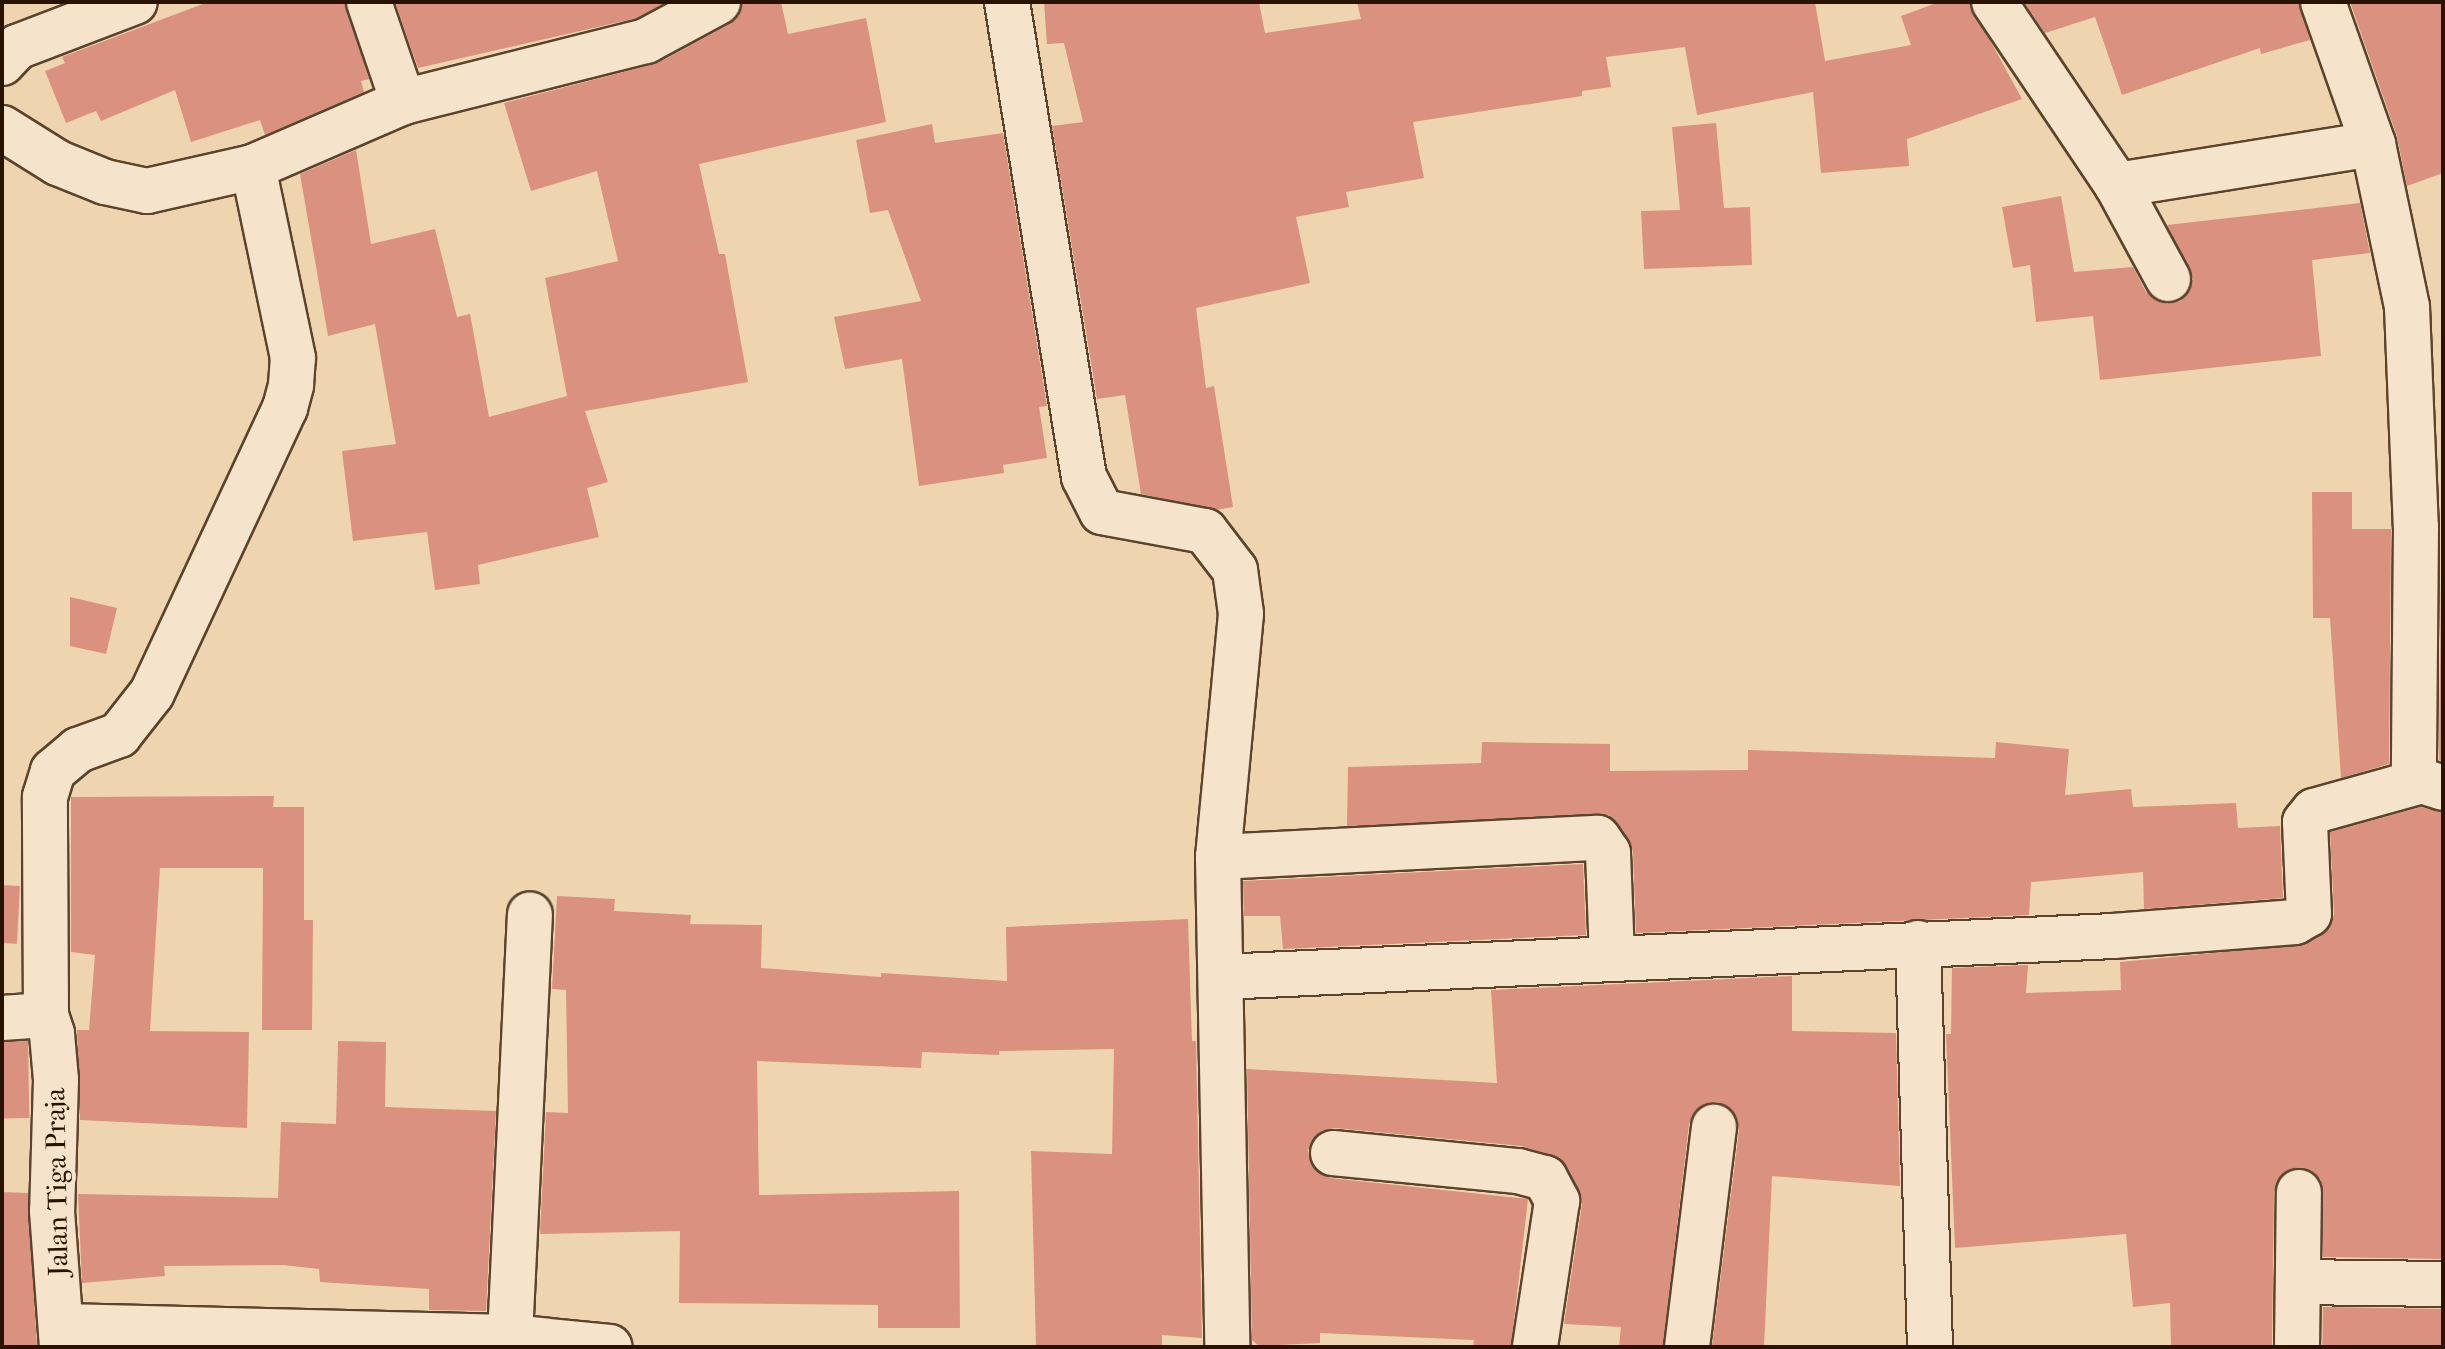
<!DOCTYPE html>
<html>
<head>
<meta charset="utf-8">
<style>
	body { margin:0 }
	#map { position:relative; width:2445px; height:1349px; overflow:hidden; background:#efd5af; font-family:"IM FELL French Canon",serif }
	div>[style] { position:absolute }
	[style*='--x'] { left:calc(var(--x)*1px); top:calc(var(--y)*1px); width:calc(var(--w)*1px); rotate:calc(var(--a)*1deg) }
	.building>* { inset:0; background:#db9180; transform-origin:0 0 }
	.roads { filter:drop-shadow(2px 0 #5b432c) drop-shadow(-2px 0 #5b432c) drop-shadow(0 2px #5b432c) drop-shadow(0 -2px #5b432c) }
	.street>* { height:44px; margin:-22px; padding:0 22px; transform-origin:22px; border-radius:22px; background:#f5e4cb }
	span { translate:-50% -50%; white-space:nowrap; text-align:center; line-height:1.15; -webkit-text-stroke:8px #f5e4cb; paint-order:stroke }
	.street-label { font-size:28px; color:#2a1200 }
	.frame { position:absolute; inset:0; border:4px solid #2a1200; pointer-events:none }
</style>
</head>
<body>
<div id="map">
	<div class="building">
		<i style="clip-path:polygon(208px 2px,345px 2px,369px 79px,361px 81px,364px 92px,265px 135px,260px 120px,191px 142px,175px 90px,101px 121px,96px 111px,66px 123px,45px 71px,65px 63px,62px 57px)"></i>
		<i style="clip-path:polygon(395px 2px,666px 2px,637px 18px,418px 68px)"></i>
		<i style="clip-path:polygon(743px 2px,781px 2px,788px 34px,866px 18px,886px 122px,699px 164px,719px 254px,725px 254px,748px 382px,585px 411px,608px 482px,587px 488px,599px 537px,478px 565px,480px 584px,435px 590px,427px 532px,353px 541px,342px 451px,396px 444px,375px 324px,328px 336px,300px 174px,356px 150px,371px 244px,435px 229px,457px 317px,470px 314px,489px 417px,567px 396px,545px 278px,618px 261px,597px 171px,531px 191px,504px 103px,658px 63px,730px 24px)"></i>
		<i style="clip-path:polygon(1044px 2px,1259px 2px,1265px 33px,1361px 19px,1357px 2px,1815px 2px,1825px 61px,1911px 45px,1901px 16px,1939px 2px,1969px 2px,2022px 99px,1907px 139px,1909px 166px,1821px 173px,1813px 92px,1697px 115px,1685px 47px,1606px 57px,1611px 87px,1582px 91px,1582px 96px,1413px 122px,1424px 178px,1346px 192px,1349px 207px,1296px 217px,1310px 283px,1196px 308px,1206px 388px,1214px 386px,1233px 507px,1216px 510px,1141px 494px,1125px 395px,1097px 399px,1052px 126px,1083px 122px,1064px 43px,1047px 44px)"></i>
		<i style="clip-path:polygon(2024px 2px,2299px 2px,2310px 40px,2261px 54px,2260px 48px,2122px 95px,2095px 17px,2045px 33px)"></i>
		<i style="clip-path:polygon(2350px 2px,2443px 2px,2443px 173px,2407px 186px,2397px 136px)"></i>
		<i style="clip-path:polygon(1716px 123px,1724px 208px,1750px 207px,1752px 265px,1644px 269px,1641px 211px,1680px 210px,1672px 127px)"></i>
		<i style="clip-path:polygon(932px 124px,935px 143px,1003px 133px,1047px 406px,1039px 407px,1047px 458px,1003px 465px,1004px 473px,919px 486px,902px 359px,845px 369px,834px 317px,921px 301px,888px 210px,870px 213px,856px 140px)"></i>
		<i style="clip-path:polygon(2061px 196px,2074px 272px,2133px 267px,2146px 292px,2167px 304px,2181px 301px,2193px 279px,2167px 225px,2360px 203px,2370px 253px,2312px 260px,2321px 356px,2100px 380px,2093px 316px,2036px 322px,2030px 265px,2013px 268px,2002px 207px)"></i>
		<i style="clip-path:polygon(2312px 492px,2352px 492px,2352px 529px,2391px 529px,2389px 764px,2341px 778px,2330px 618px,2313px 618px)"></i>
		<i style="clip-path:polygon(2441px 574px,2443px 574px,2443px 762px,2439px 760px)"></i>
		<i style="clip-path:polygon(70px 597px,117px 608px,106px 654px,70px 646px)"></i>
		<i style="clip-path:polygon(1482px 742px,1610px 744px,1610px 771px,1748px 770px,1748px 750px,1995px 758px,1996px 742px,2069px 749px,2065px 795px,2131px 789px,2133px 807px,2236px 803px,2238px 828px,2280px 826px,2283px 898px,2144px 909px,2143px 872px,2031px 882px,2029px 915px,1636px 933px,1633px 851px,1609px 815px,1347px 826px,1348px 767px,1481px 763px)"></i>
		<i style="clip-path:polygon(274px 796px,273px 807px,304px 807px,304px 920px,313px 920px,312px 1030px,262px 1030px,263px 868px,160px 868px,150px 1031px,249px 1032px,247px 1128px,80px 1120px,77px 1030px,89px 1030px,95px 955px,71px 952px,71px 797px)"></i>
		<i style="clip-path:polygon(2421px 807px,2443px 812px,2443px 1259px,2323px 1257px,2321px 1180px,2311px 1170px,2288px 1170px,2274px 1192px,2272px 1347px,2171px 1347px,2170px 1303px,2133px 1307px,2126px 1234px,1955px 1248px,1946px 1034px,1951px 1034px,1952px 968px,2028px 965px,2026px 993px,2121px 990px,2120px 962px,2307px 944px,2330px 927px,2334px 914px,2330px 832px)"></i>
		<i style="clip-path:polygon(1583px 864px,1586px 935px,1283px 949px,1280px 916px,1244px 916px,1243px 881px)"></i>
		<i style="left:2px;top:885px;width:18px;height:58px;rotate:3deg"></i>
		<i style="clip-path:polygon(557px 896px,615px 899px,614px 911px,691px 915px,690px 924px,762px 925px,761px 968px,881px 977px,881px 973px,1007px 981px,1006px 927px,1188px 919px,1192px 1041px,1196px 1041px,1202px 1338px,1162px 1335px,1162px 1347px,1036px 1347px,1031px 1151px,1112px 1154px,1114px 1049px,999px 1051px,999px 1055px,922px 1052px,921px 1068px,757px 1061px,759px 1195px,959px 1191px,960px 1328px,878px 1328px,878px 1305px,679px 1303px,680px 1231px,540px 1234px,546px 1112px,568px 1113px,566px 990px,552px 989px)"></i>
		<i style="clip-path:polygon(1792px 976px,1792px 1031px,1896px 1033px,1900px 1186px,1772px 1176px,1764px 1347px,1712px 1347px,1739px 1130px,1730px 1108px,1716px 1102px,1695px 1111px,1689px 1124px,1663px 1347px,1619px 1347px,1621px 1327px,1564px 1324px,1582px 1204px,1560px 1158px,1521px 1146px,1335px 1128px,1322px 1131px,1308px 1150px,1311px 1164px,1330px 1178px,1528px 1199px,1511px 1347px,1473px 1347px,1474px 1340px,1320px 1333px,1320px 1343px,1259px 1346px,1252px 1340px,1247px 1069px,1497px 1083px,1491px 990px)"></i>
		<i style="left:28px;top:1041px;width:77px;height:26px;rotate:89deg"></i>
		<i style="clip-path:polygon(338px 1041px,386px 1042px,385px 1107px,496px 1111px,486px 1311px,429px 1310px,429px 1289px,320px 1282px,319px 1269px,283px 1265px,164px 1266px,165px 1276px,82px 1283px,78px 1194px,278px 1198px,281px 1122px,336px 1124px)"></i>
		<i style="clip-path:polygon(2px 1192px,28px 1193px,37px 1347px,2px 1347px)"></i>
		<i style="left:2323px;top:1307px;width:120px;height:40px;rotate:1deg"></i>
	</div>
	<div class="roads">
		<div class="street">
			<i style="--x:369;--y:2;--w:106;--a:71.2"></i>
			<i style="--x:1007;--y:2;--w:481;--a:80.8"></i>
			<i style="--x:1084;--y:477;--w:39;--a:63"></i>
			<i style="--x:1102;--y:512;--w:105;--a:10.5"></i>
			<i style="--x:1205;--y:531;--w:49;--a:52.4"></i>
			<i style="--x:1235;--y:570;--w:44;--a:82.2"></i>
			<i style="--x:1241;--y:614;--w:244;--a:95.4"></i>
			<i style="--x:1218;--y:857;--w:490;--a:88.9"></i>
			<i style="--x:1994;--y:2;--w:220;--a:56.1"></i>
			<i style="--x:2117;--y:185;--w:107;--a:61.5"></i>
			<i style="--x:2323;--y:2;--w:151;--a:70.6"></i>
			<i style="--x:2373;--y:144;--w:167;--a:78.2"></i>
			<i style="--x:2407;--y:307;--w:220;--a:87.7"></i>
			<i style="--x:2416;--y:527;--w:245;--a:90.5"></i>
			<i style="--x:2414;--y:772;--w:12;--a:48"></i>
			<i style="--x:2422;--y:781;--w:22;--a:18"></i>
			<i style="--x:2;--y:63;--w:22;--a:-47"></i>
			<i style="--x:17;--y:47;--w:126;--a:-20.9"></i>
			<i style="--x:2;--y:128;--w:66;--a:32"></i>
			<i style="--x:58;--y:163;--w:51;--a:22"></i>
			<i style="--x:105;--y:182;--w:43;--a:12.1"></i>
			<i style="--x:147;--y:191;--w:109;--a:-12.8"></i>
			<i style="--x:253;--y:167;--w:163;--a:-23.4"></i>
			<i style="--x:403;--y:102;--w:251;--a:-14.1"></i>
			<i style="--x:646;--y:41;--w:82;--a:-28.4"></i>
			<i style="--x:2117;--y:185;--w:259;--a:-9.1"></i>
			<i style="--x:1218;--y:857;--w:380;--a:-2.9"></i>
			<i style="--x:1598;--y:838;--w:18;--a:56"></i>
			<i style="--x:1608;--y:853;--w:103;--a:87.8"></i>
			<i style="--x:1918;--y:943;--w:404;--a:88.3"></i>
			<i style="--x:1221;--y:977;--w:893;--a:-2.63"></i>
			<i style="--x:2113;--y:936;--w:183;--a:-4.4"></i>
			<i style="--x:2295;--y:922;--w:16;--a:-30"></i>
			<i style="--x:2309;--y:914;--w:92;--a:-92.5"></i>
			<i style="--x:2305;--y:822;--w:14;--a:-51"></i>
			<i style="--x:2314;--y:811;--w:112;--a:-15.5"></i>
			<i style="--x:46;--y:1015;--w:218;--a:-90.3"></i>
			<i style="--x:45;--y:797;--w:27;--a:-73"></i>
			<i style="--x:53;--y:771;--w:33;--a:-40"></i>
			<i style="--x:78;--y:750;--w:44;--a:-20.1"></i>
			<i style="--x:119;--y:735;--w:53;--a:-51.8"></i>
			<i style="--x:152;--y:693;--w:315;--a:-65"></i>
			<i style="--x:285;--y:408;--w:24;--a:-75"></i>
			<i style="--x:291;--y:385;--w:27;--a:-86"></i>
			<i style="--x:293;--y:358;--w:195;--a:-101.8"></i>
			<i style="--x:2;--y:1018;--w:44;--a:-3.9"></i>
			<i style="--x:46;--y:1015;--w:20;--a:72"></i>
			<i style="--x:52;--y:1034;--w:46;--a:85"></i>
			<i style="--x:56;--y:1080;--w:131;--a:91.7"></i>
			<i style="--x:52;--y:1211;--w:136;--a:85.8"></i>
			<i style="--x:1333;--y:1153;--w:186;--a:5.6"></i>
			<i style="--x:1518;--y:1171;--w:28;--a:15"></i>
			<i style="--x:1545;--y:1178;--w:26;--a:62"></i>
			<i style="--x:1557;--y:1201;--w:148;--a:98.6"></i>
			<i style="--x:2298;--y:1282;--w:145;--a:0.8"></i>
			<i style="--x:63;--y:1326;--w:447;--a:1.4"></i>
			<i style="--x:510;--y:1337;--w:100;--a:5.7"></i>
			<i style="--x:510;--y:1337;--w:423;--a:-87.3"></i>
			<i style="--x:1687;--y:1347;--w:222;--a:-83"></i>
			<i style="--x:2297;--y:1347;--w:155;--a:-89.3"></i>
		</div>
	</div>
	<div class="street-label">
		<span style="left:57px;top:1182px;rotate:-91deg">Jalan Tiga Praja</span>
	</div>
	<div class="frame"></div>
</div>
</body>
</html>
